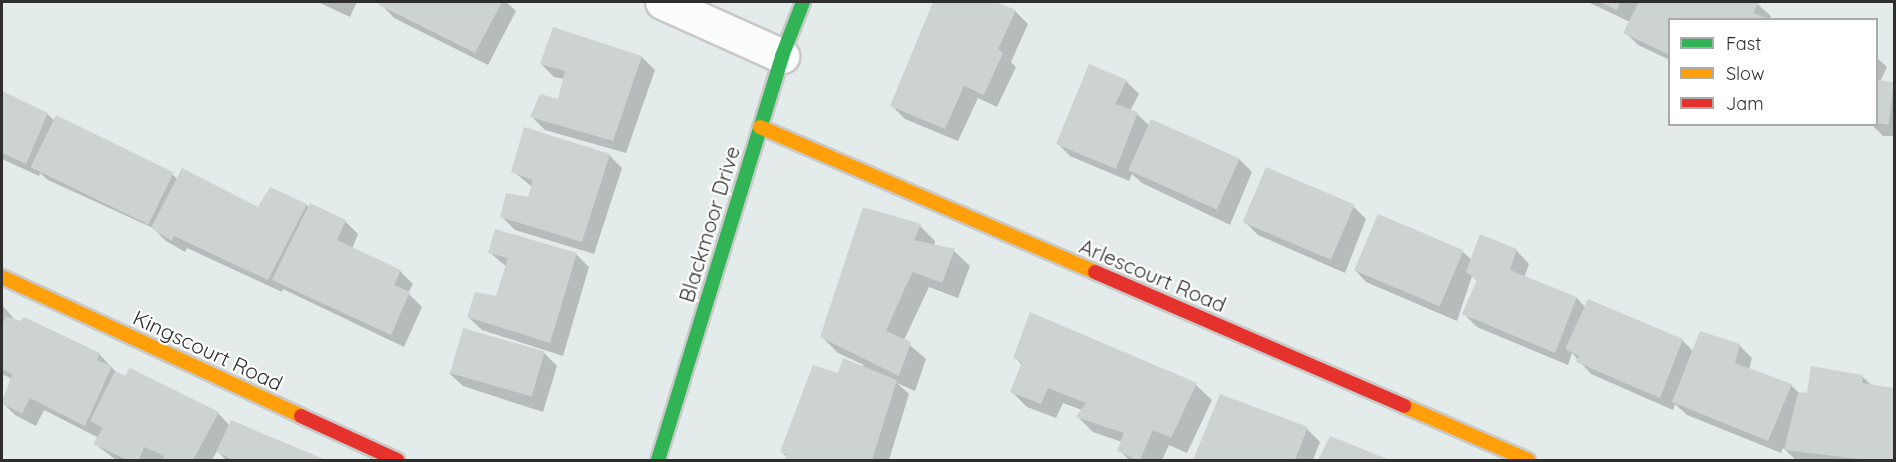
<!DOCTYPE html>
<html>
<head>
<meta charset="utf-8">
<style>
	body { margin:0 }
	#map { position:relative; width:1896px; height:462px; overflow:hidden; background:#e3ecea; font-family:Quicksand,sans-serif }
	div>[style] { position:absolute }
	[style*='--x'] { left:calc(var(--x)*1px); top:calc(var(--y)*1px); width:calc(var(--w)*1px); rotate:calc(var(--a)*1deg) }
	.shadow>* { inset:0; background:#0003 }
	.building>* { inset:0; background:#ccd3d1; transform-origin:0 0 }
	.roads { filter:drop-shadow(2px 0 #c8c9c8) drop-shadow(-2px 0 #c8c9c8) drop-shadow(0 2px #c8c9c8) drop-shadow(0 -2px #c8c9c8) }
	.street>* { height:33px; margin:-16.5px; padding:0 16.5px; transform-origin:16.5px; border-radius:16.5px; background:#fbfcfc }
	.fast>* { height:14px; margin:-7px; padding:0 7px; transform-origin:7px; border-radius:7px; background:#30b455 }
	.slow>* { height:14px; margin:-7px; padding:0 7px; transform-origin:7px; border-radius:7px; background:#ff9f0a }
	.jam>* { height:14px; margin:-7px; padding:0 7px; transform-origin:7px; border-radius:7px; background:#e5322d }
	span { translate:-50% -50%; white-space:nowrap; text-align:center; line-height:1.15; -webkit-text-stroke:4.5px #fff; paint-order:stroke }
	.street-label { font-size:21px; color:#2e2e2e }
	.frame { position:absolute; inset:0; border:3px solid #2e2e2e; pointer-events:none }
	.legend { position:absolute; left:1668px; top:18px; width:210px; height:108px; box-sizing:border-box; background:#fff; border:2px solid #ababab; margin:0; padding:8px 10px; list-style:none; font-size:18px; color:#2e2e2e }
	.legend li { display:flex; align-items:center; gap:12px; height:30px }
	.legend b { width:30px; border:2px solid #ababab }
</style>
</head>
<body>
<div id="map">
	<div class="shadow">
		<i style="clip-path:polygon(318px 2px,357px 2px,350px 17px)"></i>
		<i style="clip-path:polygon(382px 2px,506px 2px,516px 11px,488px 65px,394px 18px,381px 4px)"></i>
		<i style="clip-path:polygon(935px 2px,992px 2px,1015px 11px,1028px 24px,1011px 62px,1016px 67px,997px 107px,978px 98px,958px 141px,905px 119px,892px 106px)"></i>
		<i style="clip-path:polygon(1588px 2px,1755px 2px,1771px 16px,1769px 20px,1670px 20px,1670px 60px,1638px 45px,1625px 32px,1630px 22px)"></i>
		<i style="clip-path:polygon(554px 29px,642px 57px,655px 70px,626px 153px,545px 130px,532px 117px,559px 100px,564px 79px,554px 77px,541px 64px)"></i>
		<i style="clip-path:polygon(1876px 57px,1887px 67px,1880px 82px,1894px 82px,1894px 136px,1883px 136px,1871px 124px,1876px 124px)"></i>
		<i style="clip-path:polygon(1126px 81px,1139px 94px,1130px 111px,1137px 114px,1150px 126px,1239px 159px,1252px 172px,1230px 225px,1142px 183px,1132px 174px,1129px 181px,1070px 156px,1057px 143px)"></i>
		<i style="clip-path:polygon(2px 92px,47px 114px,55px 121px,172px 174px,178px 180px,258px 209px,306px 205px,345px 221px,358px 234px,352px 249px,400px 271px,413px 284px,408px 293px,422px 307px,404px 347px,283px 289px,282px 292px,187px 248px,185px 252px,166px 241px,153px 228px,48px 180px,40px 173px,39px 176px,2px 159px)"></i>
		<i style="clip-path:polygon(609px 155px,622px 168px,594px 254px,515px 230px,502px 217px,529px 199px,532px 187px,513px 171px)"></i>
		<i style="clip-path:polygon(1353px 206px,1366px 219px,1345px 273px,1258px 235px,1245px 222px)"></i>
		<i style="clip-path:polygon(920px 226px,935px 241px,934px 246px,954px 251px,970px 266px,958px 298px,929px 287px,904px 340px,926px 359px,915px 391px,897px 383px,909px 394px,889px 460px,785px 460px,787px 457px,782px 452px,839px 375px,864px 365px,838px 353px,822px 337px)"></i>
		<i style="clip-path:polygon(1516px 250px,1529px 264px,1524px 278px,1577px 298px,1586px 308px,1682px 340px,1693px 351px,1739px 345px,1752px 358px,1749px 370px,1791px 385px,1800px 394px,1809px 394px,1862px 376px,1872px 386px,1894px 390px,1894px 460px,1796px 460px,1783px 448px,1781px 453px,1687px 415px,1675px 404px,1673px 410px,1591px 374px,1572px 353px,1568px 365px,1477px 327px,1464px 314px,1478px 282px,1472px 276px,1457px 321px,1366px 282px,1354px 269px,1463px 252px,1472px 260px)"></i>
		<i style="clip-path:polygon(490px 253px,576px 254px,589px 267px,563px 356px,482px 330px,468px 317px,497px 298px,507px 267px)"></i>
		<i style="clip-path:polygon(2px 305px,17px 322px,99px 354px,117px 373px,218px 413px,230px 426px,232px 422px,322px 460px,226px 460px,217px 451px,212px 460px,116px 460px,95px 444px,99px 438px,44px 410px,36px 426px,15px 415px,2px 402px,12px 379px,2px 374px)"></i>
		<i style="clip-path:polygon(544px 353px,557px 366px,543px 412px,463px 386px,449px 373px)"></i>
		<i style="clip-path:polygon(1015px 357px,1196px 385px,1212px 400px,1187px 453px,1169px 445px,1162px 460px,1129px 460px,1119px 450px,1122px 442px,1093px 432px,1078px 417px,1082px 410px,1063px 403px,1056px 418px,1027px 407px,1011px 391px,1022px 365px)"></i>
		<i style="clip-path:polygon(1221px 396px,1307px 429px,1320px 442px,1313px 460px,1195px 460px)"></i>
		<i style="clip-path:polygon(1330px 438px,1386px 460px,1320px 460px)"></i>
	</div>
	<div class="building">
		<i style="clip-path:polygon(380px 2px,502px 2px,475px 53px,379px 5px)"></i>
		<i style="clip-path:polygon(933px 2px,995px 2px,1016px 10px,998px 49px,1003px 53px,984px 95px,964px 86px,945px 129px,890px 106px)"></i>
		<i style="clip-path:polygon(1599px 2px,1620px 2px,1617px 10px)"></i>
		<i style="clip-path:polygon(1639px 2px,1759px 2px,1753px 13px,1768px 19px,1670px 20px,1670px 55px,1623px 33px)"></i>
		<i style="clip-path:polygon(553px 27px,642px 56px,613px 141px,530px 117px,540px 94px,558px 99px,565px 71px,540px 64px)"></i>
		<i style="clip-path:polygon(1089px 64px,1127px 80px,1115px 104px,1138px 112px,1116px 169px,1056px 144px)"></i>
		<i style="left:1877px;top:80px;width:17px;height:43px;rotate:7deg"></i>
		<i style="clip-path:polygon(2px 91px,48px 113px,26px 164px,2px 153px)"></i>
		<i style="left:56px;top:115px;width:131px;height:58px;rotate:26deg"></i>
		<i style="left:1151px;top:119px;width:97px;height:56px;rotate:24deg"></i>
		<i style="clip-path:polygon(524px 127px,610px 154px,582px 242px,500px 217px,506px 193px,528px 197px,533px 180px,511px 172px)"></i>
		<i style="left:1266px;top:167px;width:96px;height:60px;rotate:23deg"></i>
		<i style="clip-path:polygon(182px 168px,258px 207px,270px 187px,307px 204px,268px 280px,174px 236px,172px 241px,151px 228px)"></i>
		<i style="clip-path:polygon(310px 203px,346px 220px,337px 240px,401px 270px,394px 285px,410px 292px,391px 335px,272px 280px)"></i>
		<i style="clip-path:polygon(863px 207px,921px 224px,914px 240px,955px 249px,942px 283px,913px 272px,905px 288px,886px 331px,911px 342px,899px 376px,820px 337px)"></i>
		<i style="left:1378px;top:214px;width:93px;height:61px;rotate:23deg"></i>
		<i style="clip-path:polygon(495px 229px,577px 253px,550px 343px,467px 317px,475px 292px,496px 296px,508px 258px,488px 253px)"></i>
		<i style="clip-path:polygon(1480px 234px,1517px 249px,1510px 270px,1577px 297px,1555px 353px,1462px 314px,1477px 280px,1466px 272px)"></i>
		<i style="clip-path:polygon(1588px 299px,1683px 339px,1660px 398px,1576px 362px,1579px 356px,1565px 349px)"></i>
		<i style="clip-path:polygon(1030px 312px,1197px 383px,1171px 438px,1153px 430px,1140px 460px,1137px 460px,1117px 451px,1124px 433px,1076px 417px,1086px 403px,1048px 388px,1041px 404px,1010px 392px,1022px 362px,1013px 358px)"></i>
		<i style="clip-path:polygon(6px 316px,20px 321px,24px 317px,100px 353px,97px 360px,112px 366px,85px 426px,30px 398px,22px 414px,2px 403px,12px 374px,2px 369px,2px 325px)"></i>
		<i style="left:463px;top:328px;width:85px;height:47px;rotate:16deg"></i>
		<i style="clip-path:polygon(1700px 331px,1740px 344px,1735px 363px,1792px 384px,1768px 441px,1672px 402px)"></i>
		<i style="clip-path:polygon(843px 358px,897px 380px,872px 460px,784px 460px,787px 454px,780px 452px,813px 365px,838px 373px)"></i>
		<i style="clip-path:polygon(1811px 366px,1863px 375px,1862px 383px,1894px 388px,1893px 460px,1867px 460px,1784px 450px,1798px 392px,1807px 393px)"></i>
		<i style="clip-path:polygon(130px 368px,219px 412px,193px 460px,162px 460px,164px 456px,144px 447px,139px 460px,128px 460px,93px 444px,103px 428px,90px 421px,115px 371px,125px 376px)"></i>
		<i style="clip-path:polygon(1220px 394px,1308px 427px,1295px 460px,1193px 460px)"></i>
		<i style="clip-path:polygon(231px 420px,326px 460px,228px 460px,229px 458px,216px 452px)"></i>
		<i style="clip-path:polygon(1330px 436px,1390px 460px,1318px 460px)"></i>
	</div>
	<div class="roads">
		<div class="street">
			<i style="--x:662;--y:2;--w:132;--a:24.2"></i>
		</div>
		<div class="fast">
			<i style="--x:658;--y:460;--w:423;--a:-72.9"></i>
			<i style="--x:782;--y:56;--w:58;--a:-68.7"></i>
		</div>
		<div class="slow">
			<i style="--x:760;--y:127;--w:365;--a:23.4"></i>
			<i style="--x:2;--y:277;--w:330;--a:24.9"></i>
			<i style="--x:1404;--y:406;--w:135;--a:23.5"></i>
		</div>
		<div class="jam">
			<i style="--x:1095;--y:272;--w:337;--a:23.4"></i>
			<i style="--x:301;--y:416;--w:106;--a:24.6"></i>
		</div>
	</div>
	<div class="street-label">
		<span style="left:709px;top:224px;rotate:-73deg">Blackmoor Drive</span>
		<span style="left:1153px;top:275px;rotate:23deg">Arlescourt Road</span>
		<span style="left:208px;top:350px;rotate:25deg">Kingscourt Road</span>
	</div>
	<div class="frame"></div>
	<ul class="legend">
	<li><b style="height:8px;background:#30b455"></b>Fast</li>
	<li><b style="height:8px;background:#ff9f0a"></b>Slow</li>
	<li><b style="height:8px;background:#e5322d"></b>Jam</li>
	</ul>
</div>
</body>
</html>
